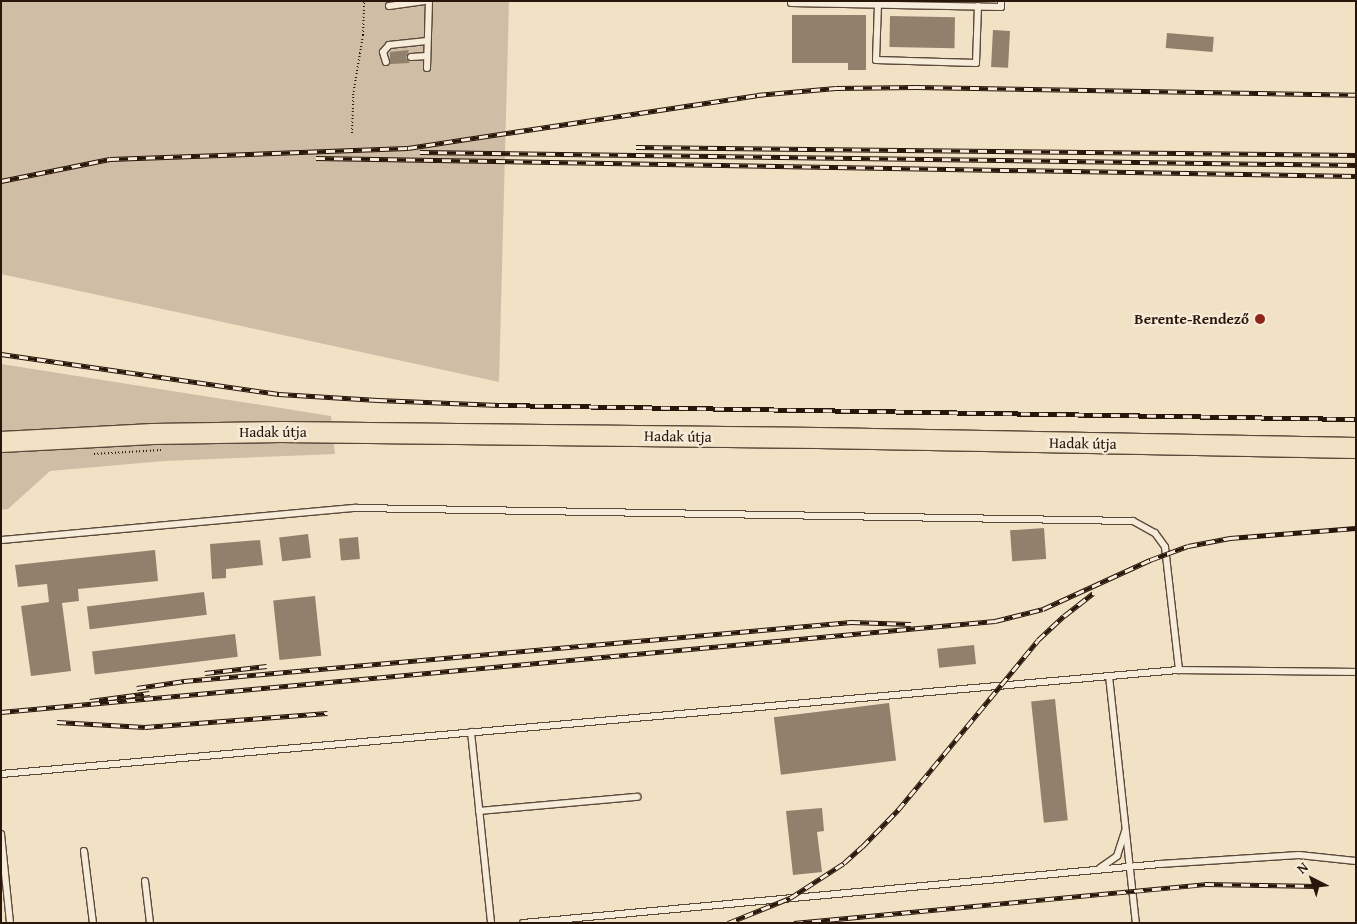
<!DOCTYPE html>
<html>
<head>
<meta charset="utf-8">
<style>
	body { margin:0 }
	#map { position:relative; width:1357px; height:924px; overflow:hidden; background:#f1e1c5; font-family:"Gentium Book Plus",serif }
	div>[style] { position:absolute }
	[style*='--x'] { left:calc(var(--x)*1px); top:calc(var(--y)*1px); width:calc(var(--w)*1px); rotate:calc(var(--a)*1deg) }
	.green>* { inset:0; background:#cfbea5 }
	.building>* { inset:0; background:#91806c; transform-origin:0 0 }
	.path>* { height:2px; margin-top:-1px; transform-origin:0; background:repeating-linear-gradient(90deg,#29160b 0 1px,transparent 0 3.5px) }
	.roads { filter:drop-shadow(1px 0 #5b493a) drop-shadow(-1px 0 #5b493a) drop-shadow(0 1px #5b493a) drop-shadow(0 -1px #5b493a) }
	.service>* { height:6px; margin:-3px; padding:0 3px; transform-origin:3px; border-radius:3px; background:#f6ecd9 }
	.primary>* { height:20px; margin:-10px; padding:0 10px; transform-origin:10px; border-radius:10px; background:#f1e1c5 }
	.rail>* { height:5px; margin-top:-2.5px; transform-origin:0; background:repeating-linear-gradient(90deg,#f6ecd9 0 9px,#29160b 0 18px); box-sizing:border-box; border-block:1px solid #29160b }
	.dots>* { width:14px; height:14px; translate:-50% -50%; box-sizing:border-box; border:2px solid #f6ecd9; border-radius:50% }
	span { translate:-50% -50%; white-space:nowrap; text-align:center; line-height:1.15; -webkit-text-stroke:4.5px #f6ecd9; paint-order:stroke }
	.poi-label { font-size:15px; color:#29160b; font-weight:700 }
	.right { translate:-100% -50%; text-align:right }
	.street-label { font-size:15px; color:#29160b }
	.frame { position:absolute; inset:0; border:2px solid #29160b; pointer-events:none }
	.north { position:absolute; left:1287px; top:854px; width:50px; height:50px; -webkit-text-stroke:4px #f6ecd9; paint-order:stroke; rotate:319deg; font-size:14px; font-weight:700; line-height:20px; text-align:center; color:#29160b }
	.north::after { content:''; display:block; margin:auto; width:18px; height:22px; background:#29160b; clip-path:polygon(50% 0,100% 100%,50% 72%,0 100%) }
</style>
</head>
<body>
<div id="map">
	<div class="green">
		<i style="clip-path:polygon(1px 1px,509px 1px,499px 382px,1px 274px)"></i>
		<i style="clip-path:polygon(1px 364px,331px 416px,335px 454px,164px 461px,50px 471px,8px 509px,1px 510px)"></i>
	</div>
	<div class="building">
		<i style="clip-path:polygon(792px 15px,866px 15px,866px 70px,848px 70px,848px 63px,792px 63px)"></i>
		<i style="left:890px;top:16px;width:65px;height:31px;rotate:1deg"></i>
		<i style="left:993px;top:30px;width:17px;height:37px;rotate:3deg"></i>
		<i style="left:1167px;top:33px;width:47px;height:15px;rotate:5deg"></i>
		<i style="clip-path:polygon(409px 50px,406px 58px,410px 63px,390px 64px,390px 52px)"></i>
		<i style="left:1044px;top:528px;width:31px;height:34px;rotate:86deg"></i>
		<i style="left:308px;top:534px;width:24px;height:29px;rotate:83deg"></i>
		<i style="left:358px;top:537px;width:22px;height:19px;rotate:85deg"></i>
		<i style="clip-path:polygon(260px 540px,263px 565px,226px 569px,226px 578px,212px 579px,210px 544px)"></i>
		<i style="clip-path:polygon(155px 550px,158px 581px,78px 589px,79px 601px,62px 603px,71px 671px,31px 676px,21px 606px,49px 602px,47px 584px,18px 587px,15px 565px)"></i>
		<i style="left:204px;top:592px;width:23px;height:118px;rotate:83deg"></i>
		<i style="left:315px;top:596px;width:60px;height:42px;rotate:84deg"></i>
		<i style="left:235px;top:634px;width:23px;height:144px;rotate:83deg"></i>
		<i style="left:974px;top:645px;width:19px;height:37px;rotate:84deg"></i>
		<i style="left:1055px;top:699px;width:122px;height:24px;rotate:84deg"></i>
		<i style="left:889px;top:703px;width:58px;height:116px;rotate:83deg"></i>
		<i style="clip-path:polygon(822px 808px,824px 831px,817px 832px,822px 872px,793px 875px,786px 811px)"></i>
	</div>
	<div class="path">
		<i style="--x:352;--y:133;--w:38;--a:-88"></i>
		<i style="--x:353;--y:95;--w:61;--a:-80.5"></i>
		<i style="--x:363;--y:35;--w:34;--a:-88"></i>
		<i style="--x:94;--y:454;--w:67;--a:-3.4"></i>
	</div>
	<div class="roads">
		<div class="service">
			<i style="--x:791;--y:3;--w:210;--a:1.1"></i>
			<i style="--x:1001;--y:7;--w:6;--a:-90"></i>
			<i style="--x:878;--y:5;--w:55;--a:92.1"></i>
			<i style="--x:876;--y:60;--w:100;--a:1.7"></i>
			<i style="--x:976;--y:63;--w:57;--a:-88"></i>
			<i style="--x:389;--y:6;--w:36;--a:-8"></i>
			<i style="--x:411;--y:57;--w:16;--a:-4"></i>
			<i style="--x:386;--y:62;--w:10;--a:-107"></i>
			<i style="--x:383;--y:52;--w:9;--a:-49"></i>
			<i style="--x:389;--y:45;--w:38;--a:-6"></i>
			<i style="--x:427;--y:68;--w:67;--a:-88.3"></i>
			<i style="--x:1;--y:540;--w:356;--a:-5.2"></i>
			<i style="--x:356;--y:508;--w:777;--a:0.96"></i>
			<i style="--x:1133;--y:521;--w:25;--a:29"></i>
			<i style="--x:1155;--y:533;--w:17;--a:54"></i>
			<i style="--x:1165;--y:547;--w:124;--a:83.5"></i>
			<i style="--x:1109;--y:676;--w:248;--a:83.8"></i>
			<i style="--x:471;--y:732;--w:192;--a:84"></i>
			<i style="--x:1;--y:774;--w:1183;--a:-5.05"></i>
			<i style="--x:1179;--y:670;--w:177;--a:0.6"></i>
			<i style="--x:479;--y:811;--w:159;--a:-5.1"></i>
			<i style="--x:1;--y:834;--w:89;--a:84.2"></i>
			<i style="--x:84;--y:851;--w:73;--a:82.9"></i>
			<i style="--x:1100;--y:868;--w:21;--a:-35"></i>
			<i style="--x:1117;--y:856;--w:26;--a:-72"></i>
			<i style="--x:145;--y:881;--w:42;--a:83.2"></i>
			<i style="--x:523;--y:923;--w:640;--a:-5.29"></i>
			<i style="--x:1160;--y:864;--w:139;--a:-3.7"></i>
			<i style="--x:1299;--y:855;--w:57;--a:6"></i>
		</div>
		<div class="primary">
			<i style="--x:1;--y:442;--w:152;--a:-3"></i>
			<i style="--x:153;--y:434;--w:128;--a:-0.9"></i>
			<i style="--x:281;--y:432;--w:537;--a:0.64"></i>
			<i style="--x:818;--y:438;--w:538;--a:1.06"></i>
		</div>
	</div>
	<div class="rail">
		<i style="--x:636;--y:147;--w:720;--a:0.64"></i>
		<i style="--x:420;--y:152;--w:936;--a:0.8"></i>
		<i style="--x:316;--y:158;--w:1040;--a:0.99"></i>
		<i style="--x:1;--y:181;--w:111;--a:-11.4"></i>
		<i style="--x:110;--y:159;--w:298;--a:-2.1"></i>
		<i style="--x:408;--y:148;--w:353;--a:-8.6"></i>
		<i style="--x:757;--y:95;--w:79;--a:-5.1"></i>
		<i style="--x:836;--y:88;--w:80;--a:-0.7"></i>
		<i style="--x:916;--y:87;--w:440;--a:1"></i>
		<i style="--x:1;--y:354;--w:281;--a:8.2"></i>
		<i style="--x:279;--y:394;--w:99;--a:3.5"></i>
		<i style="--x:378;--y:400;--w:121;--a:2.4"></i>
		<i style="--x:499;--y:405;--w:857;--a:0.94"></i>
		<i style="--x:205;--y:673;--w:62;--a:-6.4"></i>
		<i style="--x:137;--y:688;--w:48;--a:-8.5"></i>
		<i style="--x:184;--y:681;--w:670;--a:-5.05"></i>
		<i style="--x:851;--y:622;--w:60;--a:1.9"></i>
		<i style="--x:90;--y:701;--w:60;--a:-7.7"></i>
		<i style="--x:1;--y:712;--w:998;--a:-5.23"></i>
		<i style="--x:995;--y:621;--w:49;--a:-14"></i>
		<i style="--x:1043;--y:609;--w:118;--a:-24.6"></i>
		<i style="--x:1150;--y:560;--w:40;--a:-20.2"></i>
		<i style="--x:1188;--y:546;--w:43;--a:-10.8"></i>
		<i style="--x:1230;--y:538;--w:126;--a:-4.5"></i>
		<i style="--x:57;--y:722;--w:88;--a:3.3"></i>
		<i style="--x:145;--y:727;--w:183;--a:-4.4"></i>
		<i style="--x:728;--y:923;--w:67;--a:-22"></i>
		<i style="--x:790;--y:898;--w:64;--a:-32.9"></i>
		<i style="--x:844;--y:863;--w:24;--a:-42"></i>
		<i style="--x:862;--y:847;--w:52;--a:-45.8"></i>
		<i style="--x:898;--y:810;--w:220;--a:-50.5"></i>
		<i style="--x:1038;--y:640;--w:35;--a:-43"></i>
		<i style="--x:1064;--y:616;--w:37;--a:-38"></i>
		<i style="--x:794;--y:923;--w:413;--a:-5.4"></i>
		<i style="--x:1205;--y:884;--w:110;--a:1"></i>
	</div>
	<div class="dots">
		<i style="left:1260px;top:319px;background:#8f2418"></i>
	</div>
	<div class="poi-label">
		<span class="right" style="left:1249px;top:319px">Berente-Rendező</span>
	</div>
	<div class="street-label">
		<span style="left:273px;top:432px">Hadak útja</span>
		<span style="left:678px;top:436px;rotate:1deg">Hadak útja</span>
		<span style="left:1083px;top:443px;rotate:1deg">Hadak útja</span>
	</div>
	<div class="frame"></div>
	<div class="north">N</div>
</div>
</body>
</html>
